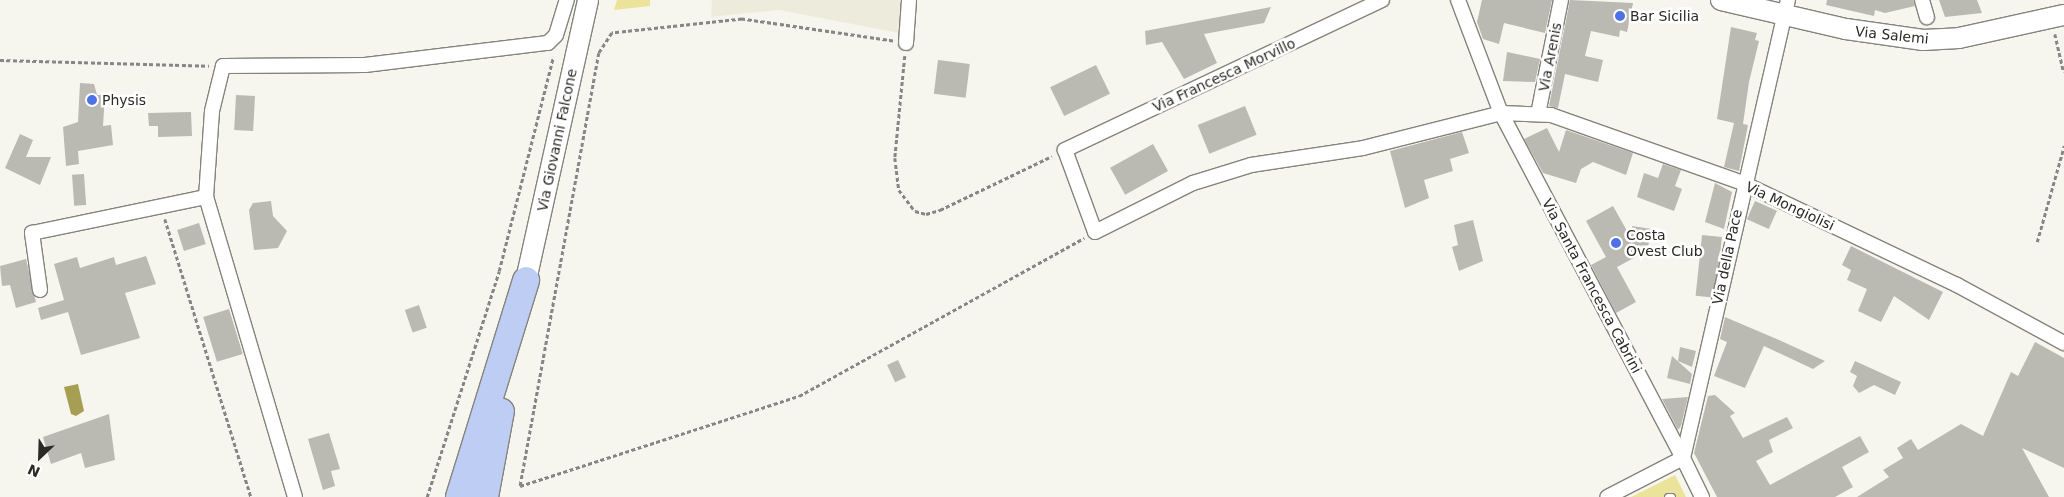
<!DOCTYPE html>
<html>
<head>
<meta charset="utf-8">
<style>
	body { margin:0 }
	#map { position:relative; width:2064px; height:497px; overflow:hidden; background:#f7f6ee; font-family:"DejaVu Sans",sans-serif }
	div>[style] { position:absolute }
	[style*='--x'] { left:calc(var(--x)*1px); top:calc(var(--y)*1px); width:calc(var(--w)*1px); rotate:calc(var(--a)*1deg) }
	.built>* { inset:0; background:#edecdc }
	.green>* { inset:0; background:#eae399 }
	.water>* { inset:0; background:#a69f53 }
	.building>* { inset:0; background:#bab9b2; transform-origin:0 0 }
	.path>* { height:2.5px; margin-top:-1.25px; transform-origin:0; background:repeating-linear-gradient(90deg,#878680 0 4px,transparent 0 6.5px) }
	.roads { filter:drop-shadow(1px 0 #84837c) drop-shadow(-1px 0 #84837c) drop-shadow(0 1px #84837c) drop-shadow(0 -1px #84837c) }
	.service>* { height:7px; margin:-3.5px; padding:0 3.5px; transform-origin:3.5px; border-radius:3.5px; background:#fff }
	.minor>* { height:14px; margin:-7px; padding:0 7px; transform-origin:7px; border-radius:7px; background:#fff }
	.secondary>* { height:20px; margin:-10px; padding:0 10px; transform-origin:10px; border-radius:10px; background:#fff }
	.motorway>* { height:26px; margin:-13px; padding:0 13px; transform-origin:13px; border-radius:13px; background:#bdcdf4 }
	.dots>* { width:14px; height:14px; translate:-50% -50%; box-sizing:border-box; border:2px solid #fff; border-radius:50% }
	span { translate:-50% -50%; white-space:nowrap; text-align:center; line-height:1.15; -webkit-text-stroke:5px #fff; paint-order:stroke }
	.poi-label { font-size:14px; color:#2a2926 }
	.left { translate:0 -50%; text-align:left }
	.street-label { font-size:14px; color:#2a2926 }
	.north { position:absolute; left:15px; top:432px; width:50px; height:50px; -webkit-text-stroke:4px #fff; paint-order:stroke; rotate:204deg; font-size:14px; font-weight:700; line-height:20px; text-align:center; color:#2a2926 }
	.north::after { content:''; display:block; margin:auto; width:18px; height:22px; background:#2a2926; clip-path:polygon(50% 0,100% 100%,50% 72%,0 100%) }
</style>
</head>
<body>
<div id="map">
	<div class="built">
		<i style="clip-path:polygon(712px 0,901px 0,899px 33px,779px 10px,711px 17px)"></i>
	</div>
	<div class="green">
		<i style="clip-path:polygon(617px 0,650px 0,650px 6px,614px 10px)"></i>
		<i style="clip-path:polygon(1675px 475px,1686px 497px,1631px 497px)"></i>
	</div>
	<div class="water">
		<i style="clip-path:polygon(78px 384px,84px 411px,76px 416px,71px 414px,64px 387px)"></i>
	</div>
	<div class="building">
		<i style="clip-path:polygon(1482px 0,1552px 0,1545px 33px,1504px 23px,1499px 44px,1483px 39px,1477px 22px)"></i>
		<i style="clip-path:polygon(1570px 0,1633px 3px,1627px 32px,1620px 30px,1619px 37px,1591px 31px,1585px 56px,1603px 60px,1598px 82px,1565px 74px,1558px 108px,1549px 106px)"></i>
		<i style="clip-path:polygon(1827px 0,1913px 0,1915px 6px,1885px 13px,1875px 10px,1874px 16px,1826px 5px)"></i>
		<i style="clip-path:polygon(1939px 0,1977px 0,1982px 13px,1945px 17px)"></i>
		<i style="clip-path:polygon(1271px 7px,1264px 23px,1204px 34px,1217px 63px,1184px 79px,1162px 42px,1146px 45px,1145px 31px)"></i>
		<i style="clip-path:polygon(1731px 27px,1757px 33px,1755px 40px,1759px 41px,1749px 82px,1743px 124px,1748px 125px,1739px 171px,1724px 167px,1734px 123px,1717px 119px)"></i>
		<i style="clip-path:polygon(1507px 52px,1540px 59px,1535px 82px,1503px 81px)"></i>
		<i style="left:938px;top:60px;width:32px;height:34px;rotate:7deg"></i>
		<i style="left:1096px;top:65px;width:32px;height:51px;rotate:64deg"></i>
		<i style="clip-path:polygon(80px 83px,94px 84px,97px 95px,105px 95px,103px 126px,111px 125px,113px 145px,78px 151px,79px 164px,66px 166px,63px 127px,78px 122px)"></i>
		<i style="left:236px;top:95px;width:19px;height:35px;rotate:3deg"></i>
		<i style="left:1245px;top:106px;width:31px;height:51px;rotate:68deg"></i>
		<i style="clip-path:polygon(191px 112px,192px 136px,158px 137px,158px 126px,149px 126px,148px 113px)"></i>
		<i style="clip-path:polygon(1547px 128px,1559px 152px,1566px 130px,1633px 153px,1626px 175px,1593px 162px,1581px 169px,1576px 183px,1543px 173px,1524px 139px)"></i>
		<i style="clip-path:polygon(1462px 132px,1469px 153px,1450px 159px,1453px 171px,1424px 180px,1429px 198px,1405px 208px,1390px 151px)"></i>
		<i style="clip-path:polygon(20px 134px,33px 140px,26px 157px,51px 157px,40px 185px,5px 168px)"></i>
		<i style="left:1153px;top:144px;width:31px;height:49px;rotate:61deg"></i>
		<i style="clip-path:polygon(1663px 164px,1681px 170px,1675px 186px,1682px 189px,1674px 211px,1637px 197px,1644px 173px,1658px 178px)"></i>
		<i style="left:84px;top:174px;width:31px;height:12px;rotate:86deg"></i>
		<i style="clip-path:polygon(1715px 183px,1732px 192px,1724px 229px,1705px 222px)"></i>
		<i style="clip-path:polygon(271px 201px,273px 216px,287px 231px,278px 248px,254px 250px,249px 210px,253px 203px)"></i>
		<i style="left:1755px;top:201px;width:24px;height:20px;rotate:24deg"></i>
		<i style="clip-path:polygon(1613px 206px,1631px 238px,1632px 226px,1652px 229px,1647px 251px,1617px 267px,1636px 302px,1616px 313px,1591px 265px,1606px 257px,1586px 221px)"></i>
		<i style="clip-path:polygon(1473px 220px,1483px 261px,1459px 271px,1452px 247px,1458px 245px,1454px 225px)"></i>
		<i style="left:199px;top:223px;width:22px;height:23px;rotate:72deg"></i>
		<i style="left:1702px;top:235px;width:20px;height:61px;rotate:6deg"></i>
		<i style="clip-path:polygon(1851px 246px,1943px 292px,1929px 320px,1894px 296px,1881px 322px,1858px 311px,1867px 289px,1847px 280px,1851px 270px,1842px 265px)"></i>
		<i style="clip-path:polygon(146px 256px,156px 284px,125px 293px,140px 338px,81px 355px,68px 312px,41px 320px,38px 308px,64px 300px,54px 264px,77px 257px,80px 268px,114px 257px,116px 265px)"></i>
		<i style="clip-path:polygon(26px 259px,36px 302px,16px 308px,10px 285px,2px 286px,0 266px)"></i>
		<i style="left:419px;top:305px;width:24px;height:15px;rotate:71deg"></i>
		<i style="left:229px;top:309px;width:47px;height:27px;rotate:73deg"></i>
		<i style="clip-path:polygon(1725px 317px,1779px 340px,1825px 361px,1813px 369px,1764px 346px,1745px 388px,1714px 376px,1727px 342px,1720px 339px)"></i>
		<i style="clip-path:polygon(2035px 342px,2064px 358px,2064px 468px,2022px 448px,2049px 497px,1857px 497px,1889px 477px,1883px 470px,1903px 458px,1897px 448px,1911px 439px,1918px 450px,1961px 424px,1983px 436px,2011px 372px,2018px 376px)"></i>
		<i style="clip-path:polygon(1680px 347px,1696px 351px,1692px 367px,1678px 361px)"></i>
		<i style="clip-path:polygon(1672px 356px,1692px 374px,1690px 384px,1667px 378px)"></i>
		<i style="left:898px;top:360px;width:19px;height:12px;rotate:65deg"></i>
		<i style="clip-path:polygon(1855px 361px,1901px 382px,1895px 395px,1874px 385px,1859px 393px,1853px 386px,1857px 376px,1850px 372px)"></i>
		<i style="clip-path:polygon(1715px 395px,1735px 413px,1730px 416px,1743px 438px,1787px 417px,1793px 428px,1769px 440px,1773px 452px,1756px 461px,1770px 485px,1860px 436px,1869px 452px,1842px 467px,1853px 487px,1835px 497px,1717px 497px,1694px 453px,1708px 396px)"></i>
		<i style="clip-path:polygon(1688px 397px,1681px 426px,1678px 430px,1662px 399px)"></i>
		<i style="clip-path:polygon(109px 414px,115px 460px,85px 468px,81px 453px,51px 464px,43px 437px)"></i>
		<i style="clip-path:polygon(329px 433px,340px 469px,331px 471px,335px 486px,323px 490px,308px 439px)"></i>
	</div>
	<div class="path">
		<i style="--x:2055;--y:34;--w:39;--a:77"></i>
		<i style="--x:893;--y:41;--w:153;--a:-171.7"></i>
		<i style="--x:742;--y:19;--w:131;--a:173.9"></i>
		<i style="--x:612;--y:33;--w:24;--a:123"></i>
		<i style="--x:599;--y:53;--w:440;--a:100.3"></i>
		<i style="--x:520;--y:486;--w:293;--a:-17.9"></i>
		<i style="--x:799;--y:396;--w:326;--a:-29"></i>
		<i style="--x:905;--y:56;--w:102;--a:95.6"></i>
		<i style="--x:895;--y:158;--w:32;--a:83"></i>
		<i style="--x:899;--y:190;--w:26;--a:53"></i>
		<i style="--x:915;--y:211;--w:11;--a:15"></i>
		<i style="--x:926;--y:214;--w:15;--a:-16"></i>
		<i style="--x:940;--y:210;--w:124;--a:-25.7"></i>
		<i style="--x:0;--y:60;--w:209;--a:1.6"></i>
		<i style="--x:165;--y:219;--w:291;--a:72.8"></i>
		<i style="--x:2037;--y:242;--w:100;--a:-74.3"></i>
		<i style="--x:427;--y:497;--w:237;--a:-72.3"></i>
		<i style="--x:499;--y:271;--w:221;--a:-75.8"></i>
	</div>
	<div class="roads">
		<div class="service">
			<i style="--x:1668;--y:497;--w:3;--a:0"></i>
		</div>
		<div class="minor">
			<i style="--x:1382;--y:0;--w:351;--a:154.7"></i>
			<i style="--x:1065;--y:150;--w:87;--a:69.9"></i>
			<i style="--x:1095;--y:232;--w:110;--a:-26.6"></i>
			<i style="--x:1193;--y:183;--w:61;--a:-17.2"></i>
			<i style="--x:1251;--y:165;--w:113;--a:-8.6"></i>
			<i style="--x:1363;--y:148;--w:142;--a:-14.2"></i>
			<i style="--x:1501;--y:113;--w:50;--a:2.3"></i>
			<i style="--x:1551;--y:115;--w:204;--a:19.5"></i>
			<i style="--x:1743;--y:183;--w:237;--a:25.5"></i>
			<i style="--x:1957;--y:285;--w:122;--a:28.5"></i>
			<i style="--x:1458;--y:0;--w:121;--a:69.2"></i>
			<i style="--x:1501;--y:113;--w:390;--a:62.2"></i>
			<i style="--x:1683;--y:458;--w:85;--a:152.8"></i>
			<i style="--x:1922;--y:0;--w:18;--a:74"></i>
			<i style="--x:906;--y:43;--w:43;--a:-86"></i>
			<i style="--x:1538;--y:114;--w:116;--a:-78.6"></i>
			<i style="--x:40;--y:290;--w:58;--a:-98"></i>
			<i style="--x:32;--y:233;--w:178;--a:-11.7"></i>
			<i style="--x:295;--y:497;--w:313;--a:-106.5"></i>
			<i style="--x:206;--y:197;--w:86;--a:-86"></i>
			<i style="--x:212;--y:111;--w:46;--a:-76.3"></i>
			<i style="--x:223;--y:66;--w:142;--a:-0.4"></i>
			<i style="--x:365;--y:65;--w:184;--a:-6.9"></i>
			<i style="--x:548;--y:43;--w:11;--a:-45"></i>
			<i style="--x:556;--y:35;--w:37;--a:-73"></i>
			<i style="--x:1702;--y:497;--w:43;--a:-116"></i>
			<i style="--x:1683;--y:458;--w:470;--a:-77.1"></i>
		</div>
		<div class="secondary">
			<i style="--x:1721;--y:0;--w:128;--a:13.1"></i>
			<i style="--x:1846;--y:29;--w:78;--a:8.1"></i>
			<i style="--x:1923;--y:40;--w:36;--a:-3"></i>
			<i style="--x:1959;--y:38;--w:107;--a:-12.4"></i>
			<i style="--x:526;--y:280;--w:287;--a:-77.5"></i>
		</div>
		<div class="motorway">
			<i style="--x:459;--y:497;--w:227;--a:-72.8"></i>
			<i style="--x:485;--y:497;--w:87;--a:-79.5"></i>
		</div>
	</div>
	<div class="dots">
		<i style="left:1620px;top:16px;background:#4e72e6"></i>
		<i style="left:92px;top:100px;background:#4e72e6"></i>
		<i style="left:1616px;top:243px;background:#4e72e6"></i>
	</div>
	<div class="poi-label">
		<span class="left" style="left:1630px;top:16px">Bar Sicilia</span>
		<span class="left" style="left:102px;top:100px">Physis</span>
		<span class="left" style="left:1626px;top:243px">Costa<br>Ovest Club</span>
	</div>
	<div class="street-label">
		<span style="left:1892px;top:35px;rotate:6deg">Via Salemi</span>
		<span style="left:1550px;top:57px;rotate:-79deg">Via Arenis</span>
		<span style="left:1224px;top:75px;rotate:-25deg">Via Francesca Morvillo</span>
		<span style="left:557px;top:140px;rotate:-78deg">Via Giovanni Falcone</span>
		<span style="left:1790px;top:206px;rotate:25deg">Via Mongiolisi</span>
		<span style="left:1727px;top:257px;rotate:-78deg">Via della Pace</span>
		<span style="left:1592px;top:286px;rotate:62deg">Via Santa Francesca Cabrini</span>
	</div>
	<div class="north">N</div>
</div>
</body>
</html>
